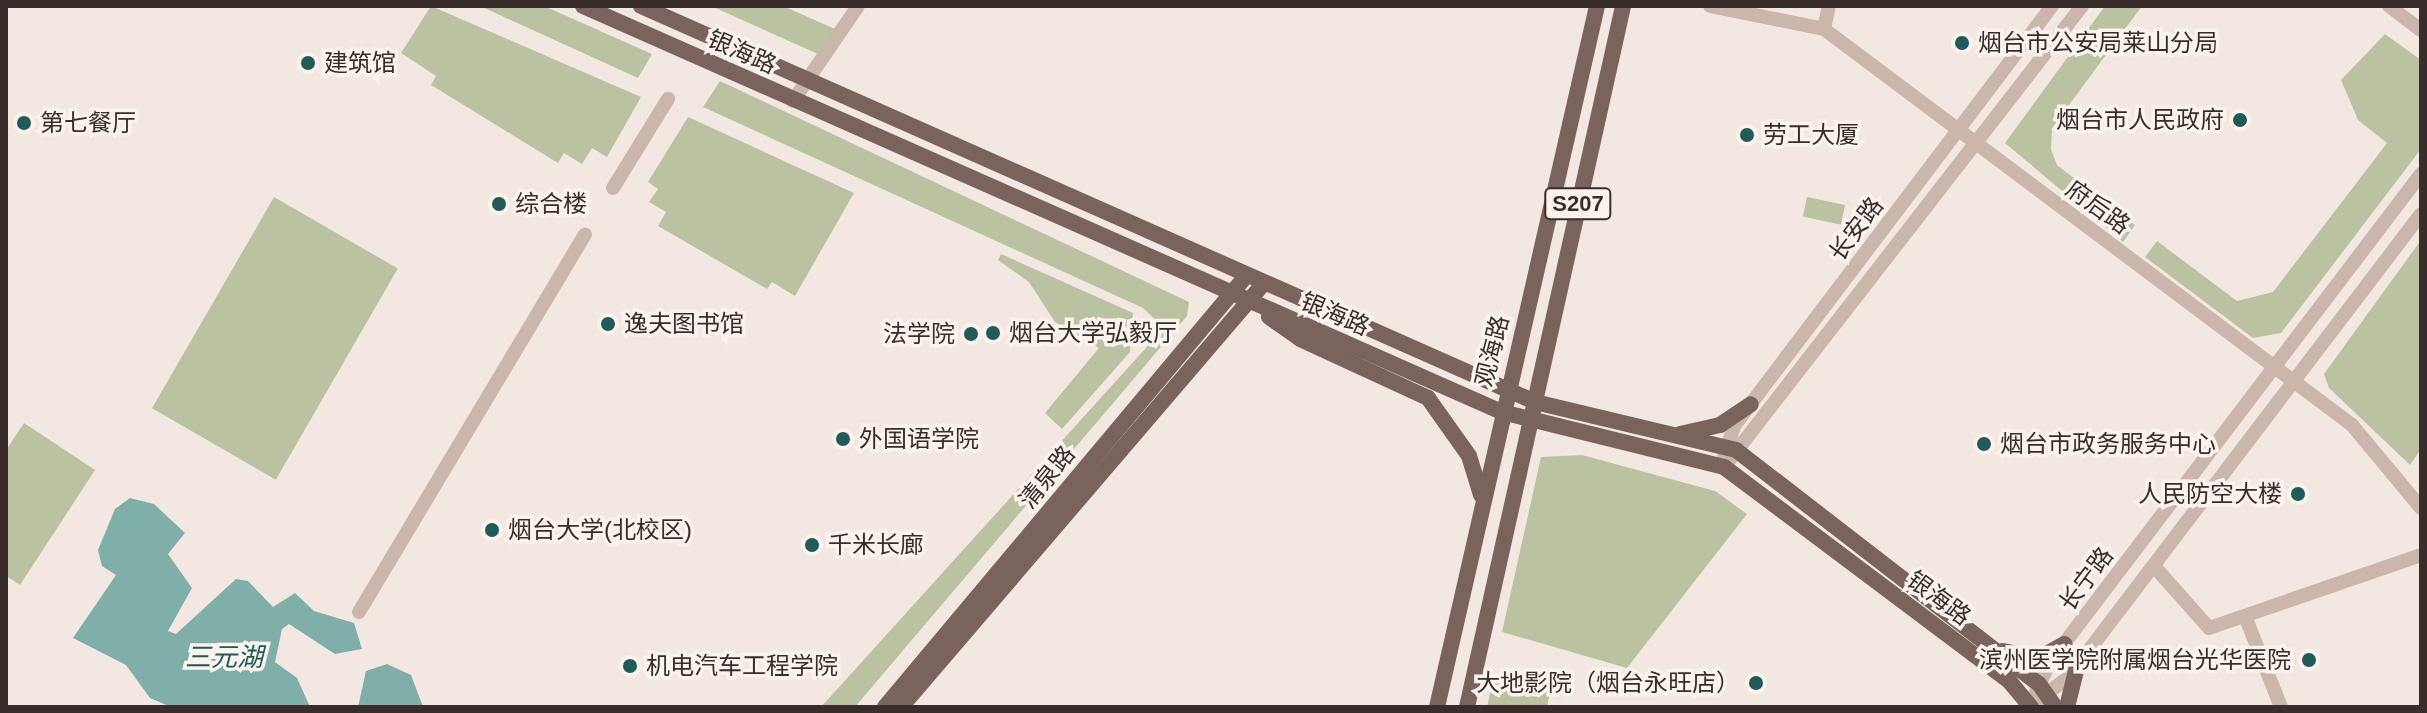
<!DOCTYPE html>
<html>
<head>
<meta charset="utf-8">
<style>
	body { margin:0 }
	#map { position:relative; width:2427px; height:713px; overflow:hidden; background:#f3e8e1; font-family:Helvetica,"Noto Sans SC",sans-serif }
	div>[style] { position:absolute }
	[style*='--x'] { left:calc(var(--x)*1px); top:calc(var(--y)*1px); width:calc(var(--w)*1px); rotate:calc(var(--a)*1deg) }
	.green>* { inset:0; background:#bbc2a1; transform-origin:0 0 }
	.water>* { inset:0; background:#80afaa }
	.minor>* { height:14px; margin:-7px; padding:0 7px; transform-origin:7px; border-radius:7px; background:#cbb6ac }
	.major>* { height:16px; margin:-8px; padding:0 8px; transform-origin:8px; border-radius:8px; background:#7b635d }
	.dots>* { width:22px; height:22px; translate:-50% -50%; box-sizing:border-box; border:4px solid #faf2ed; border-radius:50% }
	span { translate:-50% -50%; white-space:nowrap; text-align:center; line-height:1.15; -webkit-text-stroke:7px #faf2ed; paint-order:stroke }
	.shield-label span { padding:2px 6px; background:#faf2ed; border:2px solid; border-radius:6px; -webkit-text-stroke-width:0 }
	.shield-label { font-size:22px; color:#392d2b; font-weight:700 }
	.poi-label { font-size:24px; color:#392d2b }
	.left { translate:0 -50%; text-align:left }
	.right { translate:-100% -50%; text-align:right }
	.street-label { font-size:24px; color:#392d2b }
	.water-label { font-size:26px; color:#215a56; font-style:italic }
	.frame { position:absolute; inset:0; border:8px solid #392d2b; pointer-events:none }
</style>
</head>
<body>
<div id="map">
	<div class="green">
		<i style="clip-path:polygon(431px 6px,641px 97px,607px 157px,592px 148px,582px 164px,564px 153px,558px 163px,431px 85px,436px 76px,401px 53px)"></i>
		<i style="clip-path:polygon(480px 6px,544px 6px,652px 54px,638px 78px)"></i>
		<i style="clip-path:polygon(711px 6px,783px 6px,835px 29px,818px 54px)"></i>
		<i style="clip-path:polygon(2105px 6px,2142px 6px,2052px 128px,2051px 149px,2057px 165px,2135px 225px,2123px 242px,2005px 143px)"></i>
		<i style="clip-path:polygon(2385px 34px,2421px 60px,2421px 149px,2281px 333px,2253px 338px,2145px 257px,2157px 241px,2237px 301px,2273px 292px,2387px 143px,2358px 120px,2341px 80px)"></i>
		<i style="clip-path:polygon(720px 81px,1189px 302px,1187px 316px,855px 707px,821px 707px,1164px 328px,1143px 308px,703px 107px)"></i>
		<i style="clip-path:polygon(688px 117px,854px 193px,795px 296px,772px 282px,767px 289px,658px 226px,666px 212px,649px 202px,658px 189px,648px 182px)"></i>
		<i style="left:274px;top:197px;width:143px;height:244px;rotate:30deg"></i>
		<i style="left:1807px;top:197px;width:39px;height:20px;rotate:12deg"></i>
		<i style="clip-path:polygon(2421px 240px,2421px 449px,2410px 465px,2329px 388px,2324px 374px)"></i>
		<i style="clip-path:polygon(1001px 254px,1133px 313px,1130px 352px,1062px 429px,1045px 413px,1099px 348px,1055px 322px,1029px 282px,998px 260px)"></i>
		<i style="clip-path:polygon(24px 423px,95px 470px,20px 585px,6px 576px,6px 450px)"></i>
		<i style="clip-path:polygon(1582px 455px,1715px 491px,1747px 514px,1627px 668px,1502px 632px,1541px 457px)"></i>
		<i style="clip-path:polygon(1494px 675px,1551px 687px,1547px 707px,1487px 707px)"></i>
	</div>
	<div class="water">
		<i style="clip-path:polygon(130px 498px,154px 504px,185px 533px,168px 554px,192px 588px,168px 631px,176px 634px,236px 579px,248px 581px,273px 607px,295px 593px,314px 611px,354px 623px,362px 649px,335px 654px,289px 624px,282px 629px,275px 662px,297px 678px,310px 707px,171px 707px,150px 698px,126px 665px,73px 638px,116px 575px,102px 566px,98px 550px,115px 509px)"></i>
		<i style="clip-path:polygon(387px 664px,411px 675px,423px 707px,358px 707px,366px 671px)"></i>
	</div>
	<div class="minor">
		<i style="--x:1710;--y:6;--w:116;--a:11.4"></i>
		<i style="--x:1824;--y:29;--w:660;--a:36.87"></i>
		<i style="--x:2352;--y:425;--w:108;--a:50.3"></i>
		<i style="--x:2389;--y:6;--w:40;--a:37"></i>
		<i style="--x:1824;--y:29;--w:24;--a:-78"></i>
		<i style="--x:793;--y:101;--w:115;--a:-55.6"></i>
		<i style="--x:613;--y:188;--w:105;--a:-58.3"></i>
		<i style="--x:1724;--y:457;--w:33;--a:-72"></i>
		<i style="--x:1734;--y:426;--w:527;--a:-52.87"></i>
		<i style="--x:1724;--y:467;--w:584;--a:-52.17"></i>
		<i style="--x:2154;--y:566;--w:83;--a:48.4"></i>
		<i style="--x:2209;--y:628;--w:224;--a:-19"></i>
		<i style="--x:359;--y:612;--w:440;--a:-59.1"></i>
		<i style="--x:2245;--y:616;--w:98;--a:68.4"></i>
		<i style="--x:2039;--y:699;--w:34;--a:-36"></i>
		<i style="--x:2067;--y:679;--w:584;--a:-52.72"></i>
		<i style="--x:2030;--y:705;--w:47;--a:-65.1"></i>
		<i style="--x:2050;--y:662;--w:613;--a:-52.76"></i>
	</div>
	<div class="major">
		<i style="--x:583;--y:6;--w:1005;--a:23.84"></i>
		<i style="--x:1502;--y:412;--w:229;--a:13.9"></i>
		<i style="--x:1724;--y:467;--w:358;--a:36.9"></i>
		<i style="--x:2010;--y:682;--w:33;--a:50"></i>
		<i style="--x:641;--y:6;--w:978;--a:23.89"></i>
		<i style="--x:1535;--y:402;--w:207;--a:13.4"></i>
		<i style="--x:1736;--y:450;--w:383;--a:37.7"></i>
		<i style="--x:2039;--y:684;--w:28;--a:55"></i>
		<i style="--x:1269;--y:317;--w:38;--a:35"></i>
		<i style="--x:1300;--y:339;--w:141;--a:24.7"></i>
		<i style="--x:1428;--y:398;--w:71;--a:54.7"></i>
		<i style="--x:1469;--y:456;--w:41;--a:72.9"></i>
		<i style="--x:1680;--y:434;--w:41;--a:-12.7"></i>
		<i style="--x:1720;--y:425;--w:37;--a:-34"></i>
		<i style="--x:2003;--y:651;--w:37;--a:11"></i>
		<i style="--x:2039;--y:658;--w:29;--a:-29"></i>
		<i style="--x:885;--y:707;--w:562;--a:-50.05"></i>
		<i style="--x:901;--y:707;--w:558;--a:-49.43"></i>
		<i style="--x:1437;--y:707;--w:719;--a:-77.14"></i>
		<i style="--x:1467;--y:707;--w:718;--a:-77.45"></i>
		<i style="--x:2067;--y:707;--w:41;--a:-76"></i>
	</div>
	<div class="dots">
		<i style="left:1962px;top:43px;background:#215a56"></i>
		<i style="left:308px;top:63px;background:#215a56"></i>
		<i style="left:2240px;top:120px;background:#215a56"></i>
		<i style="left:24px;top:123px;background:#215a56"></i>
		<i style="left:1747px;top:135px;background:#215a56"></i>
		<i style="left:499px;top:204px;background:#215a56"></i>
		<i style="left:608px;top:324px;background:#215a56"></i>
		<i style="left:993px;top:333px;background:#215a56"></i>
		<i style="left:971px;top:334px;background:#215a56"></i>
		<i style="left:843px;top:439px;background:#215a56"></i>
		<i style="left:1984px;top:444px;background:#215a56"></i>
		<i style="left:2298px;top:494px;background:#215a56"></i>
		<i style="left:492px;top:530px;background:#215a56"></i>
		<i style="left:812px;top:545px;background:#215a56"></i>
		<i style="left:2309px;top:660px;background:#215a56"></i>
		<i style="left:630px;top:666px;background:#215a56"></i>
		<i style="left:1756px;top:683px;background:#215a56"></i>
	</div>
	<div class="shield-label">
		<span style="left:1578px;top:204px">S207</span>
	</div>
	<div class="poi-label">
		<span class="left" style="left:1978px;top:43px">烟台市公安局莱山分局</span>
		<span class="left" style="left:324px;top:63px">建筑馆</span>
		<span class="right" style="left:2224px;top:120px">烟台市人民政府</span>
		<span class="left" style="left:40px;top:123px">第七餐厅</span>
		<span class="left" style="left:1763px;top:135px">劳工大厦</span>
		<span class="left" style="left:515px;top:204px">综合楼</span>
		<span class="left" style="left:624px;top:324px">逸夫图书馆</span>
		<span class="left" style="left:1009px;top:333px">烟台大学弘毅厅</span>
		<span class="right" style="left:955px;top:334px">法学院</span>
		<span class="left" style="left:859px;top:439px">外国语学院</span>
		<span class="left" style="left:2000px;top:444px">烟台市政务服务中心</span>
		<span class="right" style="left:2282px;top:494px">人民防空大楼</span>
		<span class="left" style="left:508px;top:530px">烟台大学(北校区)</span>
		<span class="left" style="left:828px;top:545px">千米长廊</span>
		<span class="right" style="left:2291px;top:660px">滨州医学院附属烟台光华医院</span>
		<span class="left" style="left:646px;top:666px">机电汽车工程学院</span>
		<span class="right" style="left:1740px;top:683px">大地影院（烟台永旺店）</span>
	</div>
	<div class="street-label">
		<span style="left:742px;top:52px;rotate:24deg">银海路</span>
		<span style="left:2098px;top:207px;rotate:36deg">府后路</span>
		<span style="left:1856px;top:229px;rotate:-53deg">长安路</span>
		<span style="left:1335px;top:314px;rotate:23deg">银海路</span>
		<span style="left:1492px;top:351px;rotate:-76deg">观海路</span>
		<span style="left:1047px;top:477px;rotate:-51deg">清泉路</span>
		<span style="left:2086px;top:579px;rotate:-53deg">长宁路</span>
		<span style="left:1939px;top:598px;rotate:37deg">银海路</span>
	</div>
	<div class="water-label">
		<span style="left:224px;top:658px">三元湖</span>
	</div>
	<div class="frame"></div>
</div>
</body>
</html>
